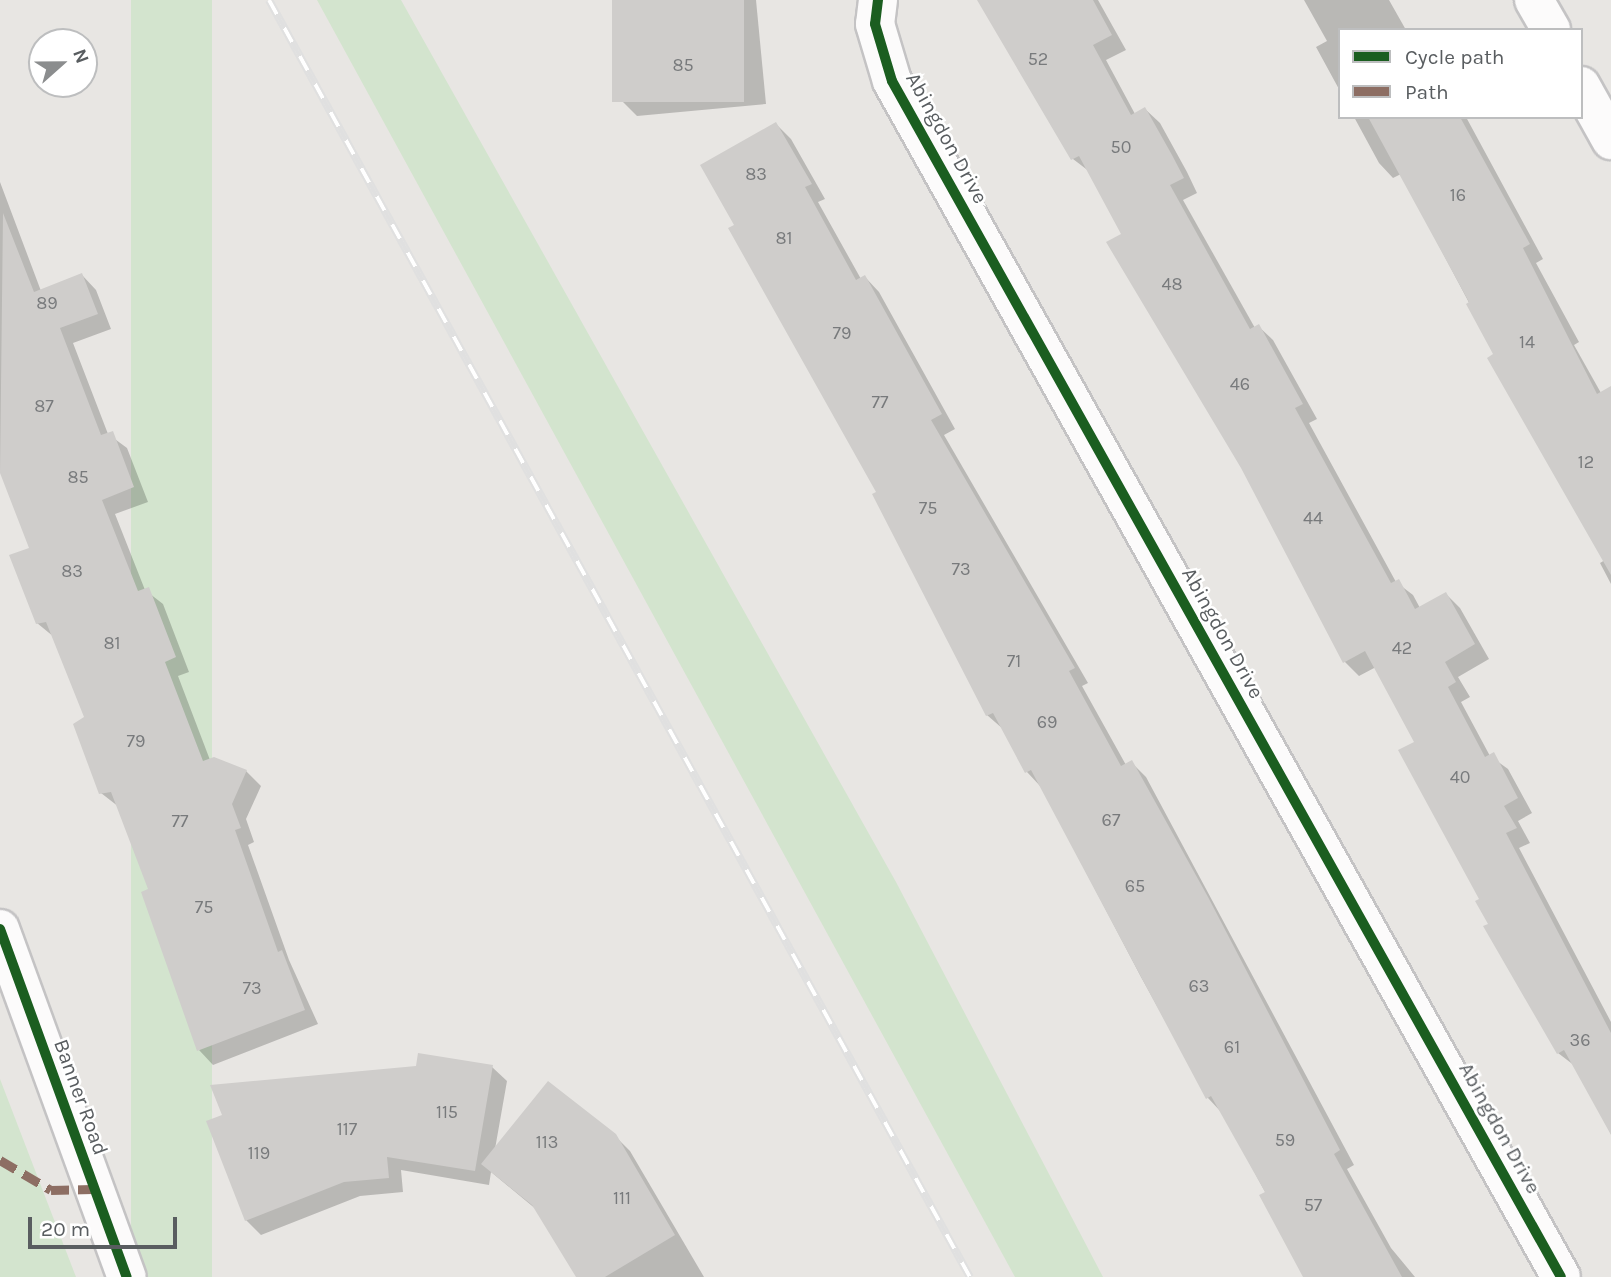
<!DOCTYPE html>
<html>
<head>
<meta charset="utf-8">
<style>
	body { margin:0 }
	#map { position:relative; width:1611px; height:1277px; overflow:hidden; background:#e8e6e3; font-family:Karla,sans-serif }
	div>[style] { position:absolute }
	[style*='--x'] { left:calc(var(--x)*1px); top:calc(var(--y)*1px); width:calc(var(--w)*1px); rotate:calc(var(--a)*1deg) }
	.green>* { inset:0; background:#d3e4ce; transform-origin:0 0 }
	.shadow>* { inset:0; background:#0003 }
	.building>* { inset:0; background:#cfcdcb; transform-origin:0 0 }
	.roads { filter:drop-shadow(2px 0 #c4c3c4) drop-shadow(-2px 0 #c4c3c4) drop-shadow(0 2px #c4c3c4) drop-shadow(0 -2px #c4c3c4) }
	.minor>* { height:38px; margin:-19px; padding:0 19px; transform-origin:19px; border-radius:19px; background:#fcfbfb }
	.rail>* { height:8px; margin-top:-4px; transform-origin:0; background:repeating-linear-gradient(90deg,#fff 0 16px,#e0e0e0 0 32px); box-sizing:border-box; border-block:2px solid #e0e0e0 }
	.quiet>* { height:9px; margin-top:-4.5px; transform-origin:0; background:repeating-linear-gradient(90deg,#8d6e63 0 18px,transparent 0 27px) }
	.cycleway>* { height:10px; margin:-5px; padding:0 5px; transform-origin:5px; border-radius:5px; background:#1b5e20 }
	span { translate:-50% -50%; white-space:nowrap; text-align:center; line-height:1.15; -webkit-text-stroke:5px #fff; paint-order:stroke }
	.number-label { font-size:18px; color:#787a7c }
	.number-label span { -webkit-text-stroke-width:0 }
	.street-label { font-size:21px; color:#595d60 }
	.legend { position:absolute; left:1338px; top:28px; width:245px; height:91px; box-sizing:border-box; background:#fff; border:2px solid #bdbebf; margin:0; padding:9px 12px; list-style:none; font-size:21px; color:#595d60 }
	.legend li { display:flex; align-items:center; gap:14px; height:35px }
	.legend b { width:35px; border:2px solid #bdbebf }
	.north { position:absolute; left:28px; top:28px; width:70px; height:70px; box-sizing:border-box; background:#fff; border:2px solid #bdbebf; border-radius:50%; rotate:69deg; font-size:19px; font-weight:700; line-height:28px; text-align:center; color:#595d60 }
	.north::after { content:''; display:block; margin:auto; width:24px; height:32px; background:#8b8d8e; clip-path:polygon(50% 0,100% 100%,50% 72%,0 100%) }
	.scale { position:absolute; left:28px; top:1217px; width:149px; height:32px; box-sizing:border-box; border:4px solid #595d60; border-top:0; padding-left:9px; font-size:21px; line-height:24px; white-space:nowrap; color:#595d60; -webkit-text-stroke:5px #fff; paint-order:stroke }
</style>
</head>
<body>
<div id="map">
	<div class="green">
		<i style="left:131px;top:0;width:81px;height:1463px"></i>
		<i style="clip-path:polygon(317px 0,401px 0,896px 882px,1103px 1277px,1015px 1277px)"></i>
		<i style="clip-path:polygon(0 1079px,76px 1277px,0 1277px)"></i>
	</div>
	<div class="shadow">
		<i style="clip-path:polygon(614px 0,756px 0,766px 104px,637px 116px,622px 101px)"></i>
		<i style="clip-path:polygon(1003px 0,1098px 0,1126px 50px,1106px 60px,1135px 114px,1145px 109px,1160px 123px,1187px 172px,1197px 193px,1183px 200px,1255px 328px,1258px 326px,1273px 340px,1317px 419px,1309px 423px,1396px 582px,1413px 595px,1420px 608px,1446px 594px,1460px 608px,1489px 659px,1458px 677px,1470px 697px,1461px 702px,1490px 756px,1508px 769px,1532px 813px,1518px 821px,1530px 843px,1519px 848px,1611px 1022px,1611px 1134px,1575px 1066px,1558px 1053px,1491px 925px,1416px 742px,1376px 667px,1359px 676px,1345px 662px,1123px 235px,1090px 172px,1073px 159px)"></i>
		<i style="clip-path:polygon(1304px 0,1389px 0,1406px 30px,1340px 30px,1340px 91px,1316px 47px,1327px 41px)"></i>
		<i style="clip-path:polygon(1354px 117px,1466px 117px,1543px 259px,1536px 263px,1579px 342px,1574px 345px,1601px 393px,1611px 393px,1611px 584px,1600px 563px,1605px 560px,1401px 174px,1393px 178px,1379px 163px)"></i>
		<i style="clip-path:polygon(776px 124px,791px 139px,825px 199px,818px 202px,861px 279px,865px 277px,879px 292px,955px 429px,944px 435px,1088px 683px,1082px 686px,1126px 765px,1131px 762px,1146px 777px,1354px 1165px,1347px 1169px,1391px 1248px,1415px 1277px,1311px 1277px,1223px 1114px,1208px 1098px,1141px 977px,1042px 788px,1027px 772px,1003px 729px,987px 715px,874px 495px,879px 492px,736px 226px)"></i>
		<i style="clip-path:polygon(0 182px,41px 291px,82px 275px,96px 290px,111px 329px,73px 343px,108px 434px,127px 448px,148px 502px,115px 514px,145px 590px,163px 604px,189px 672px,178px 676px,210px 760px,246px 771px,261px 786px,246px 819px,254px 842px,248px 845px,289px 960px,318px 1024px,213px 1065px,199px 1050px,150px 890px,119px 807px,101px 793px,86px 718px,54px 637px,37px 623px,31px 548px,0 469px)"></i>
		<i style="clip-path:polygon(492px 1067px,507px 1081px,495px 1149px,615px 1136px,630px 1151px,704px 1277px,578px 1277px,537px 1210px,491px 1172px,489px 1185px,401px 1170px,403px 1192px,360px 1196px,261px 1235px,246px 1220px)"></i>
	</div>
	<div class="building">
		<i style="left:612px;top:0;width:132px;height:102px"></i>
		<i style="clip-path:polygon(977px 0,1093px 0,1112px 35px,1093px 45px,1131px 115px,1145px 107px,1172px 155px,1184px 178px,1170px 185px,1250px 329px,1259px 324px,1303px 404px,1295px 408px,1391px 583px,1399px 579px,1415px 609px,1446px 592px,1475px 644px,1445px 662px,1456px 682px,1448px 687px,1485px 757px,1494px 752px,1518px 798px,1504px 806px,1517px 828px,1506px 833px,1611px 1033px,1611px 1135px,1564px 1050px,1557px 1054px,1483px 926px,1488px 924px,1475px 901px,1479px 899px,1398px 750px,1414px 742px,1365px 651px,1343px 663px,1241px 468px,1106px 242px,1121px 234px,1079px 156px,1071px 160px)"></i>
		<i style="clip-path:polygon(1368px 117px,1460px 117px,1530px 244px,1523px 248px,1597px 394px,1611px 386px,1611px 575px,1487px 358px,1493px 354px,1466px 304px,1469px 302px)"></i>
		<i style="clip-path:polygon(776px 122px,812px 184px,805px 187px,856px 280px,865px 275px,942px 414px,931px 420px,1075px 668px,1069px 671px,1121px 766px,1132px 760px,1208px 897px,1340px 1150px,1334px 1154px,1402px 1277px,1303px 1277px,1259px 1195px,1265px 1192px,1211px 1096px,1206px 1099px,1031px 770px,1025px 773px,993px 713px,986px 716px,872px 494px,876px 492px,728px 228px,734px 225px,700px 165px)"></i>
		<i style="clip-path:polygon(3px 213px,34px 292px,82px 273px,98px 314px,60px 328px,101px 435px,113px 431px,134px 487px,102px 500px,138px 591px,149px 587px,176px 657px,165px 662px,203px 761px,214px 757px,247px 770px,232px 804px,241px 828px,235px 830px,278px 952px,282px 950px,305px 1010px,197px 1051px,141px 892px,148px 889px,111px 792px,99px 794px,73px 724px,84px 717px,46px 622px,36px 624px,9px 555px,29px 548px,0 473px)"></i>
		<i style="clip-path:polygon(418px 1053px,493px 1065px,475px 1171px,387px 1157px,389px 1178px,344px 1182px,245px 1221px,206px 1121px,222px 1115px,210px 1085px,416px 1066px)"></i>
		<i style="clip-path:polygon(548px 1081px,616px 1134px,675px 1235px,605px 1277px,576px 1277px,532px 1205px,481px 1164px)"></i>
	</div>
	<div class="roads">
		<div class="minor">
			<i style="--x:878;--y:0;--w:24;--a:97"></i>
			<i style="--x:875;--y:24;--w:59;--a:73.4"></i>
			<i style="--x:892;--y:81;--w:1370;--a:60.78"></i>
			<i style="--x:1534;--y:0;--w:34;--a:60"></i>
			<i style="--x:1581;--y:86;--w:62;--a:60.9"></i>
			<i style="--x:0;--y:929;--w:370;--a:70"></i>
		</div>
	</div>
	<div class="rail">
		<i style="--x:269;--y:0;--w:1457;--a:61.24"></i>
	</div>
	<div class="quiet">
		<i style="--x:0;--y:1160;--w:59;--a:30.5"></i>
		<i style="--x:51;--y:1190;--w:42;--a:-1.4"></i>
	</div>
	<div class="cycleway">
		<i style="--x:878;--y:0;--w:24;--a:97"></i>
		<i style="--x:875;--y:24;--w:59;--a:73.4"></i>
		<i style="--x:892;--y:81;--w:1370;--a:60.78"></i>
		<i style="--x:0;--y:929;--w:370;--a:70"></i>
	</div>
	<div class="number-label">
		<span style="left:1038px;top:59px">52</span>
		<span style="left:683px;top:65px">85</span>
		<span style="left:1121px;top:147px">50</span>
		<span style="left:756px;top:174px">83</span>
		<span style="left:1458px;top:195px">16</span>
		<span style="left:784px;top:238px">81</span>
		<span style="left:1172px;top:284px">48</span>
		<span style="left:47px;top:303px">89</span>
		<span style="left:842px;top:333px">79</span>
		<span style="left:1527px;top:342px">14</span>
		<span style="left:1240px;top:384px">46</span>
		<span style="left:880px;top:402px">77</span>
		<span style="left:44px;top:406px">87</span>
		<span style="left:1586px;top:462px">12</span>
		<span style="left:78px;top:477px">85</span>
		<span style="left:928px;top:508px">75</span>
		<span style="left:1313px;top:518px">44</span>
		<span style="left:961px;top:569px">73</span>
		<span style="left:72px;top:571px">83</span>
		<span style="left:112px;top:643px">81</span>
		<span style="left:1402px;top:648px">42</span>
		<span style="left:1014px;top:661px">71</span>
		<span style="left:1047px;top:722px">69</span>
		<span style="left:136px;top:741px">79</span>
		<span style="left:1460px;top:777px">40</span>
		<span style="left:1111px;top:820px">67</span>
		<span style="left:180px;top:821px">77</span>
		<span style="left:1135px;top:886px">65</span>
		<span style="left:204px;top:907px">75</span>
		<span style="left:1199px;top:986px">63</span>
		<span style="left:252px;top:988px">73</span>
		<span style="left:1580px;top:1040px">36</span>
		<span style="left:1232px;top:1047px">61</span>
		<span style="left:447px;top:1112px">115</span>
		<span style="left:347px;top:1129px">117</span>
		<span style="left:1285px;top:1140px">59</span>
		<span style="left:547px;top:1142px">113</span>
		<span style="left:259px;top:1153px">119</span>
		<span style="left:622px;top:1198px">111</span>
		<span style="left:1313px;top:1205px">57</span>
	</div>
	<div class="street-label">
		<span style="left:947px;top:138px;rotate:61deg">Abingdon Drive</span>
		<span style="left:1223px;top:633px;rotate:61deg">Abingdon Drive</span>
		<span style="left:81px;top:1097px;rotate:70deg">Banner Road</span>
		<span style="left:1500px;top:1128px;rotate:61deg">Abingdon Drive</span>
	</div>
	<ul class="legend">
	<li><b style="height:9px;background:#1b5e20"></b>Cycle path</li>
	<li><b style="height:9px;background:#8d6e63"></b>Path</li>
	</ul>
	<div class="north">N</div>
	<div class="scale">20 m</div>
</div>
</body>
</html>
